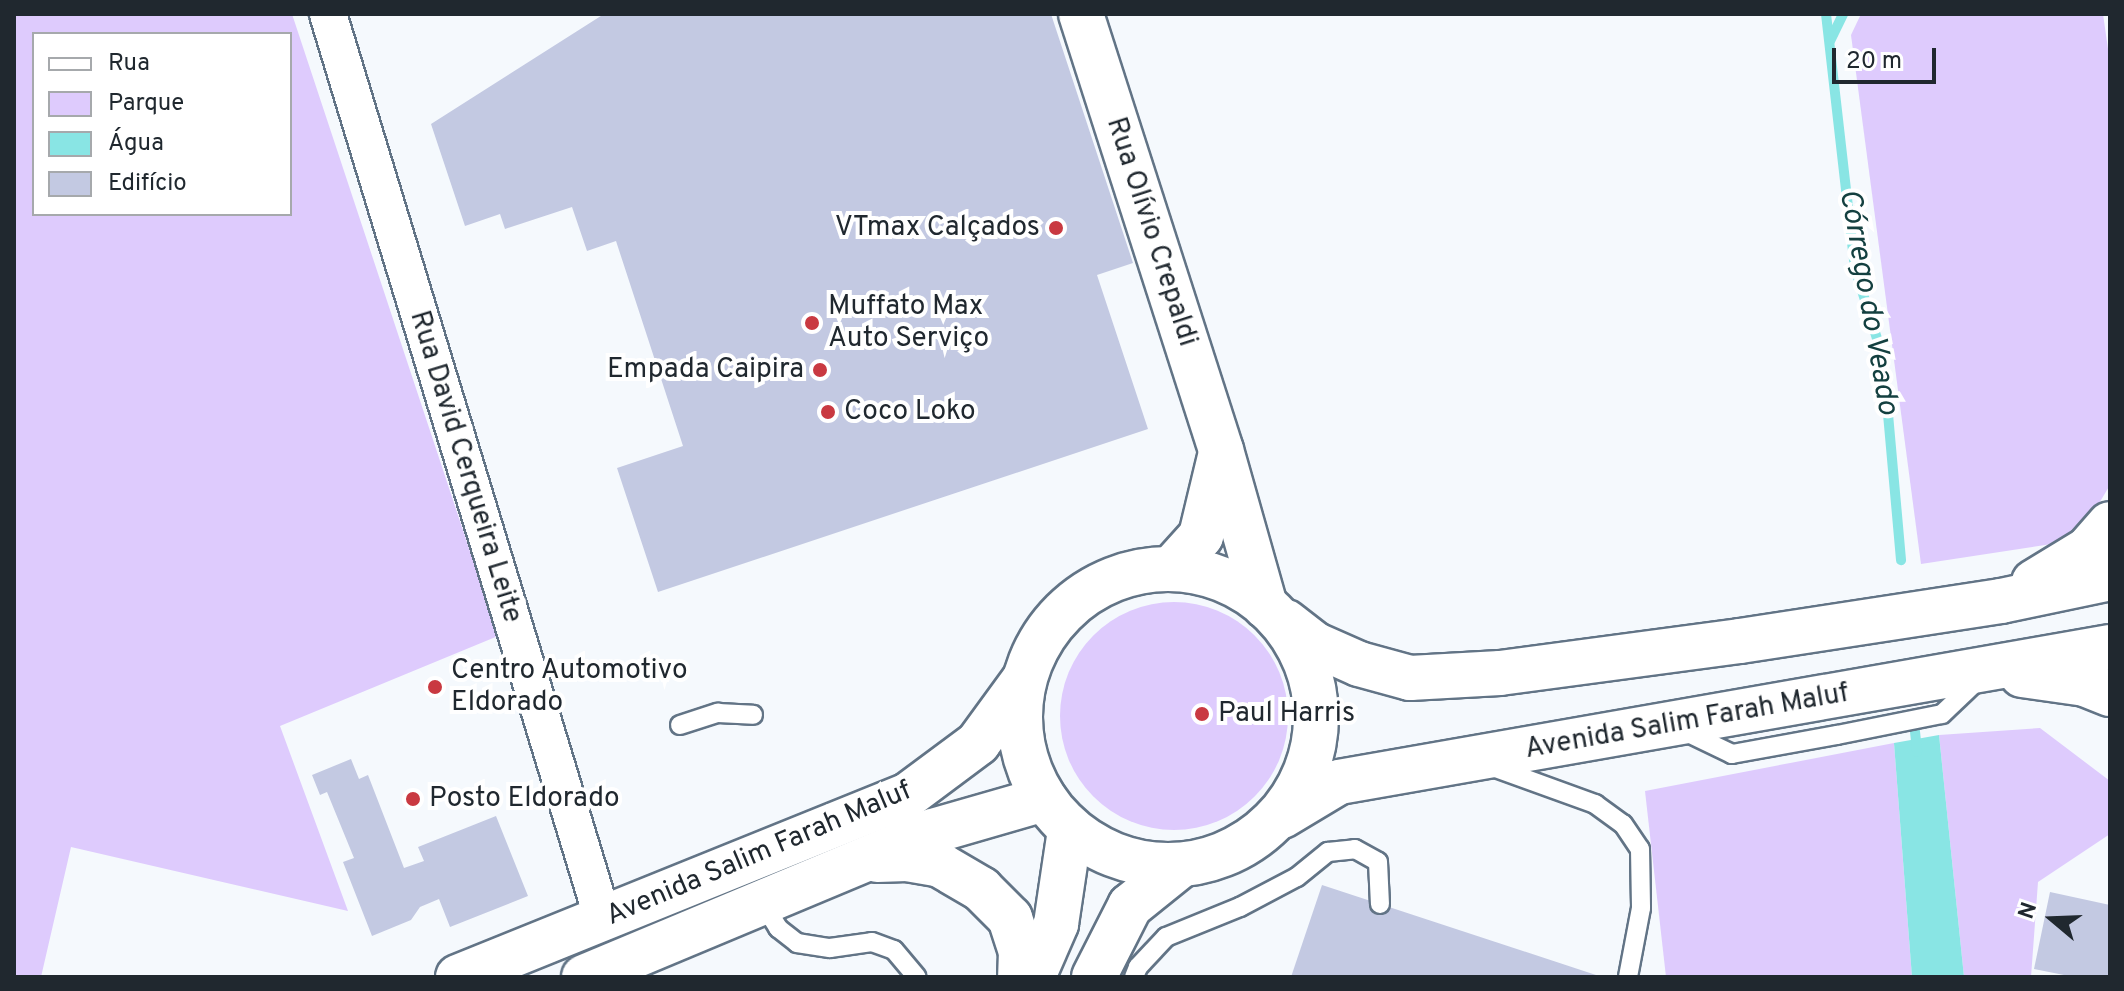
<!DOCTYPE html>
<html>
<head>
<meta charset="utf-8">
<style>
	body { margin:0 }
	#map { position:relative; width:2124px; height:991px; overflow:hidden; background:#f5f9fd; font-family:Overpass,sans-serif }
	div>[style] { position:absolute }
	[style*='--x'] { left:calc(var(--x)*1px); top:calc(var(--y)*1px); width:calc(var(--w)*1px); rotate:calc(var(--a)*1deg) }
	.green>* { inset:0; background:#decbfd }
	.round { border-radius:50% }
	.water>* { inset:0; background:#89e5e4 }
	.stream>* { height:10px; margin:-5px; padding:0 5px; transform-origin:5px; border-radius:5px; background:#89e5e4 }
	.building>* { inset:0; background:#c3c9e2 }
	.roads { filter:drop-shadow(2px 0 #627486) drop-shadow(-2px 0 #627486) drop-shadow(0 2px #627486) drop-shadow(0 -2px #627486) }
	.lane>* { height:18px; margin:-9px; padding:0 9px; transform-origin:9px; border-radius:9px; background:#fff }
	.street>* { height:36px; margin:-18px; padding:0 18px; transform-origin:18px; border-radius:18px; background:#fff }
	.secondary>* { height:44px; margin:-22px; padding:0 22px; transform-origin:22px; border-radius:22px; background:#fff }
	.secondary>.ring { margin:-22px; padding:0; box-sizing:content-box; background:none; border:44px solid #fff; border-radius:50% }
	.dots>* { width:22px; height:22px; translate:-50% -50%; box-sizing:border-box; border:4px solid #fff; border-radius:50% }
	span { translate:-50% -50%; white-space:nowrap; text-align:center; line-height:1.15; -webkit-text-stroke:8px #fff; paint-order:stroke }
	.poi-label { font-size:28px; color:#20282f }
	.right { translate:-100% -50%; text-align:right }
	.left { translate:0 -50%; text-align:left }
	.street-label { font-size:28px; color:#20282f }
	.water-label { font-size:30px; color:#144040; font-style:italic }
	.frame { position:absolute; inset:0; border:16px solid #20282f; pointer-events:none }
	.legend { position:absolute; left:32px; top:32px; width:260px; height:184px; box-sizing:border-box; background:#fff; border:2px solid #a6a9ac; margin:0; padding:10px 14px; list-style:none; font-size:24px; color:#20282f }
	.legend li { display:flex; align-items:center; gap:16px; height:40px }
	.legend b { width:40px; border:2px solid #a6a9ac }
	.north { position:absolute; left:2012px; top:879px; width:80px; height:80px; -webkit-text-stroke:6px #fff; paint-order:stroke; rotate:289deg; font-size:22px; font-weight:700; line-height:32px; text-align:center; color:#20282f }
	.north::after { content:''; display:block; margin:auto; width:28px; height:36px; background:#20282f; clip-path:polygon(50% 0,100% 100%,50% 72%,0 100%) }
	.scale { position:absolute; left:1832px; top:48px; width:104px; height:36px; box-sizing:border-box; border:4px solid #20282f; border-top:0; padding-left:10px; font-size:24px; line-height:28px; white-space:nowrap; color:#20282f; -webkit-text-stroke:6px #fff; paint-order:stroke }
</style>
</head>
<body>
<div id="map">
	<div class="green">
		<i style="clip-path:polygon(evenodd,14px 14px,292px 14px,498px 636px,280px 726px,348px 911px,71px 847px,41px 977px,14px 977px,14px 14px,34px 34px,290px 34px,290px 214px,34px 214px,34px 34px)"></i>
		<i style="clip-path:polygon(1861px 14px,2103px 14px,2110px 63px,2110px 485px,2098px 505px,2058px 543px,1921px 564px,1851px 35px)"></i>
		<i class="round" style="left:1060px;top:602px;width:228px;height:228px"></i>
		<i style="clip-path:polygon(2040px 728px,2110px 781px,2110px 834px,2038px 882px,2031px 977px,1964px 977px,1939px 735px)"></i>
		<i style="clip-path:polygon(1894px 743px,1912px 977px,1666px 977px,1645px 791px)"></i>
	</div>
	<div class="water">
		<i style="clip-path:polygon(1939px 735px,1964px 977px,1912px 977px,1894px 743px)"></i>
	</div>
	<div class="stream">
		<i style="--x:1826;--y:14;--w:256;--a:83.5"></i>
		<i style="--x:1855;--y:268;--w:94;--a:72.7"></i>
		<i style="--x:1883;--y:358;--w:203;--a:84.9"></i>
		<i style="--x:1830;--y:41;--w:30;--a:-64"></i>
		<i style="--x:1914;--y:722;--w:30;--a:84"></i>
	</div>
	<div class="building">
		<i style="clip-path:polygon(604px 14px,1051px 14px,1133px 263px,1097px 275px,1148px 429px,658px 592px,617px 468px,683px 446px,616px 241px,587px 251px,572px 207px,505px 229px,500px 214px,465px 226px,431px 124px)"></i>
		<i style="clip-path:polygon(351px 759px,359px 779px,368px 775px,404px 868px,424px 861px,418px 847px,496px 816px,528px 896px,450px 927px,439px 899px,420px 907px,411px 920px,372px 936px,343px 862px,354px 858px,327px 792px,320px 795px,312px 775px)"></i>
		<i style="clip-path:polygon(1322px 885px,1599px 976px,1599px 977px,1291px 977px)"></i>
		<i style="clip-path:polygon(2050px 892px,2110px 905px,2110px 977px,2074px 977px,2034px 969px)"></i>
	</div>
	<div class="roads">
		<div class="lane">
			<i style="--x:680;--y:725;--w:40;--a:-18"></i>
			<i style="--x:718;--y:713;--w:35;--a:3"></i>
			<i style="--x:1684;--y:731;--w:53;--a:25.6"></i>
			<i style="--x:1732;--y:754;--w:107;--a:-10.3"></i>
			<i style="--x:1837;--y:735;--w:107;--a:-11.3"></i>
			<i style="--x:1942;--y:714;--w:52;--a:-43.5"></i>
			<i style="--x:1493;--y:767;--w:109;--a:19.9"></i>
			<i style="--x:1595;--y:804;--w:34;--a:36"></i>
			<i style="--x:1623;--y:824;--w:30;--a:56"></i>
			<i style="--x:1640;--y:849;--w:59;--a:89"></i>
			<i style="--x:1641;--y:908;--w:70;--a:100.7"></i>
			<i style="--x:762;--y:902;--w:31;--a:58"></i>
			<i style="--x:778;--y:928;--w:24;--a:38"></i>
			<i style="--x:797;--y:943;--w:33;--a:9"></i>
			<i style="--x:830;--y:948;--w:42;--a:-8.1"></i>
			<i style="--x:872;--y:942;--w:23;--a:20"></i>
			<i style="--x:894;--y:950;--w:35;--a:50"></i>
			<i style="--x:1134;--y:977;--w:11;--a:-68"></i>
			<i style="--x:1138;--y:967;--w:41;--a:-47"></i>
			<i style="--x:1166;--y:937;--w:80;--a:-22.1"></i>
			<i style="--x:1240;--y:907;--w:64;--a:-27.8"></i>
			<i style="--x:1297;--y:877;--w:40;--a:-39"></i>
			<i style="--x:1328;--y:852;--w:27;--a:-6"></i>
			<i style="--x:1355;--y:849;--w:26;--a:29"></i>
			<i style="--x:1378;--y:862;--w:42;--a:87.3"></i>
		</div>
		<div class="street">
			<i style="--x:328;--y:14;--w:946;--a:73.1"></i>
		</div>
		<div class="secondary">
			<i style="--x:1081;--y:14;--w:458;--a:72.2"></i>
			<i style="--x:1221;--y:450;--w:162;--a:74.2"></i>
			<i style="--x:1172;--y:568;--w:43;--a:-47.8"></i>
			<i style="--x:1201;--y:536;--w:81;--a:-76.5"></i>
			<i class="ring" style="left:1020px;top:569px;width:252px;height:252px"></i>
			<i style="--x:2034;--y:582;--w:63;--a:-31.4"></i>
			<i style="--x:2088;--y:549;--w:33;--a:-49"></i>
			<i style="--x:1286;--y:622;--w:36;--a:38"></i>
			<i style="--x:1314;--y:644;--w:49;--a:24"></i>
			<i style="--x:1359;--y:664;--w:53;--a:15.4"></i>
			<i style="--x:1410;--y:678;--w:90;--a:-3.2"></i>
			<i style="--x:1500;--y:673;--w:242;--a:-7.6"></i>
			<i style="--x:1740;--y:641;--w:264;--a:-8.7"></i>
			<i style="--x:2001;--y:601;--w:111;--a:-11.9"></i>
			<i style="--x:2022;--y:675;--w:64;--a:8.1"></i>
			<i style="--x:2085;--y:684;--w:27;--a:22"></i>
			<i style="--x:1282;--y:816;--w:66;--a:-30.8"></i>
			<i style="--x:1339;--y:782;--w:783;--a:-9.93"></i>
			<i style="--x:877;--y:860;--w:30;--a:-2"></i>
			<i style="--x:907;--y:859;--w:34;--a:10"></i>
			<i style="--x:940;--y:865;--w:48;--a:30.3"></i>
			<i style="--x:981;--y:889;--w:41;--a:45"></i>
			<i style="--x:1010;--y:918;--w:35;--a:72"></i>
			<i style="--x:1021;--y:951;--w:26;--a:92"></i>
			<i style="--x:458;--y:977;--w:484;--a:-22"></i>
			<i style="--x:907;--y:796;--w:89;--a:-36.7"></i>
			<i style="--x:978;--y:743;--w:78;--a:-53.9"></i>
			<i style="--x:584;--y:977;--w:378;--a:-22.7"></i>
			<i style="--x:933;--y:831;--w:116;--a:-16.1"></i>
			<i style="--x:1033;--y:977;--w:58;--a:-66.5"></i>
			<i style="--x:1056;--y:924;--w:95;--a:-81.5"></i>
			<i style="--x:1094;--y:977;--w:80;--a:-63.1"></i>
			<i style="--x:1130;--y:906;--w:65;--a:-38.8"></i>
		</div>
	</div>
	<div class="dots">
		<i style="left:1056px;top:228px;background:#c93941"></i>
		<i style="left:812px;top:323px;background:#c93941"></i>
		<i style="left:820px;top:370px;background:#c93941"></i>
		<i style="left:828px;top:412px;background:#c93941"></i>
		<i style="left:435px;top:687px;background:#c93941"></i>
		<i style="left:1202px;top:714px;background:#c93941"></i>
		<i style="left:413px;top:799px;background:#c93941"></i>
	</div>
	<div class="poi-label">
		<span class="right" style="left:1040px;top:228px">VTmax Calçados</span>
		<span class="left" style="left:828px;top:323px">Muffato Max<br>Auto Serviço</span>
		<span class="right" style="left:804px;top:370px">Empada Caipira</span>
		<span class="left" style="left:844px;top:412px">Coco Loko</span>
		<span class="left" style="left:451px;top:687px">Centro Automotivo<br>Eldorado</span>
		<span class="left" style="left:1218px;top:714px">Paul Harris</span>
		<span class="left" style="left:429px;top:799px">Posto Eldorado</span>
	</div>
	<div class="street-label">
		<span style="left:1151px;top:232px;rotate:72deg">Rua Olívio Crepaldi</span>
		<span style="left:465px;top:467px;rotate:73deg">Rua David Cerqueira Leite</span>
		<span style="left:1687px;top:722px;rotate:-10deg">Avenida Salim Farah Maluf</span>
		<span style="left:759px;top:854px;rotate:-23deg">Avenida Salim Farah Maluf</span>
	</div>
	<div class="water-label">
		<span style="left:1867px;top:302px;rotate:80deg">Córrego do Veado</span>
	</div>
	<div class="frame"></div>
	<ul class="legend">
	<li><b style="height:10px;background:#fff"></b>Rua</li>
	<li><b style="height:22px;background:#decbfd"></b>Parque</li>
	<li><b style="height:22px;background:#89e5e4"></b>Água</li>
	<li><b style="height:22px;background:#c3c9e2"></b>Edifício</li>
	</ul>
	<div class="north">N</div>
	<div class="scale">20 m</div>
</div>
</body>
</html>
